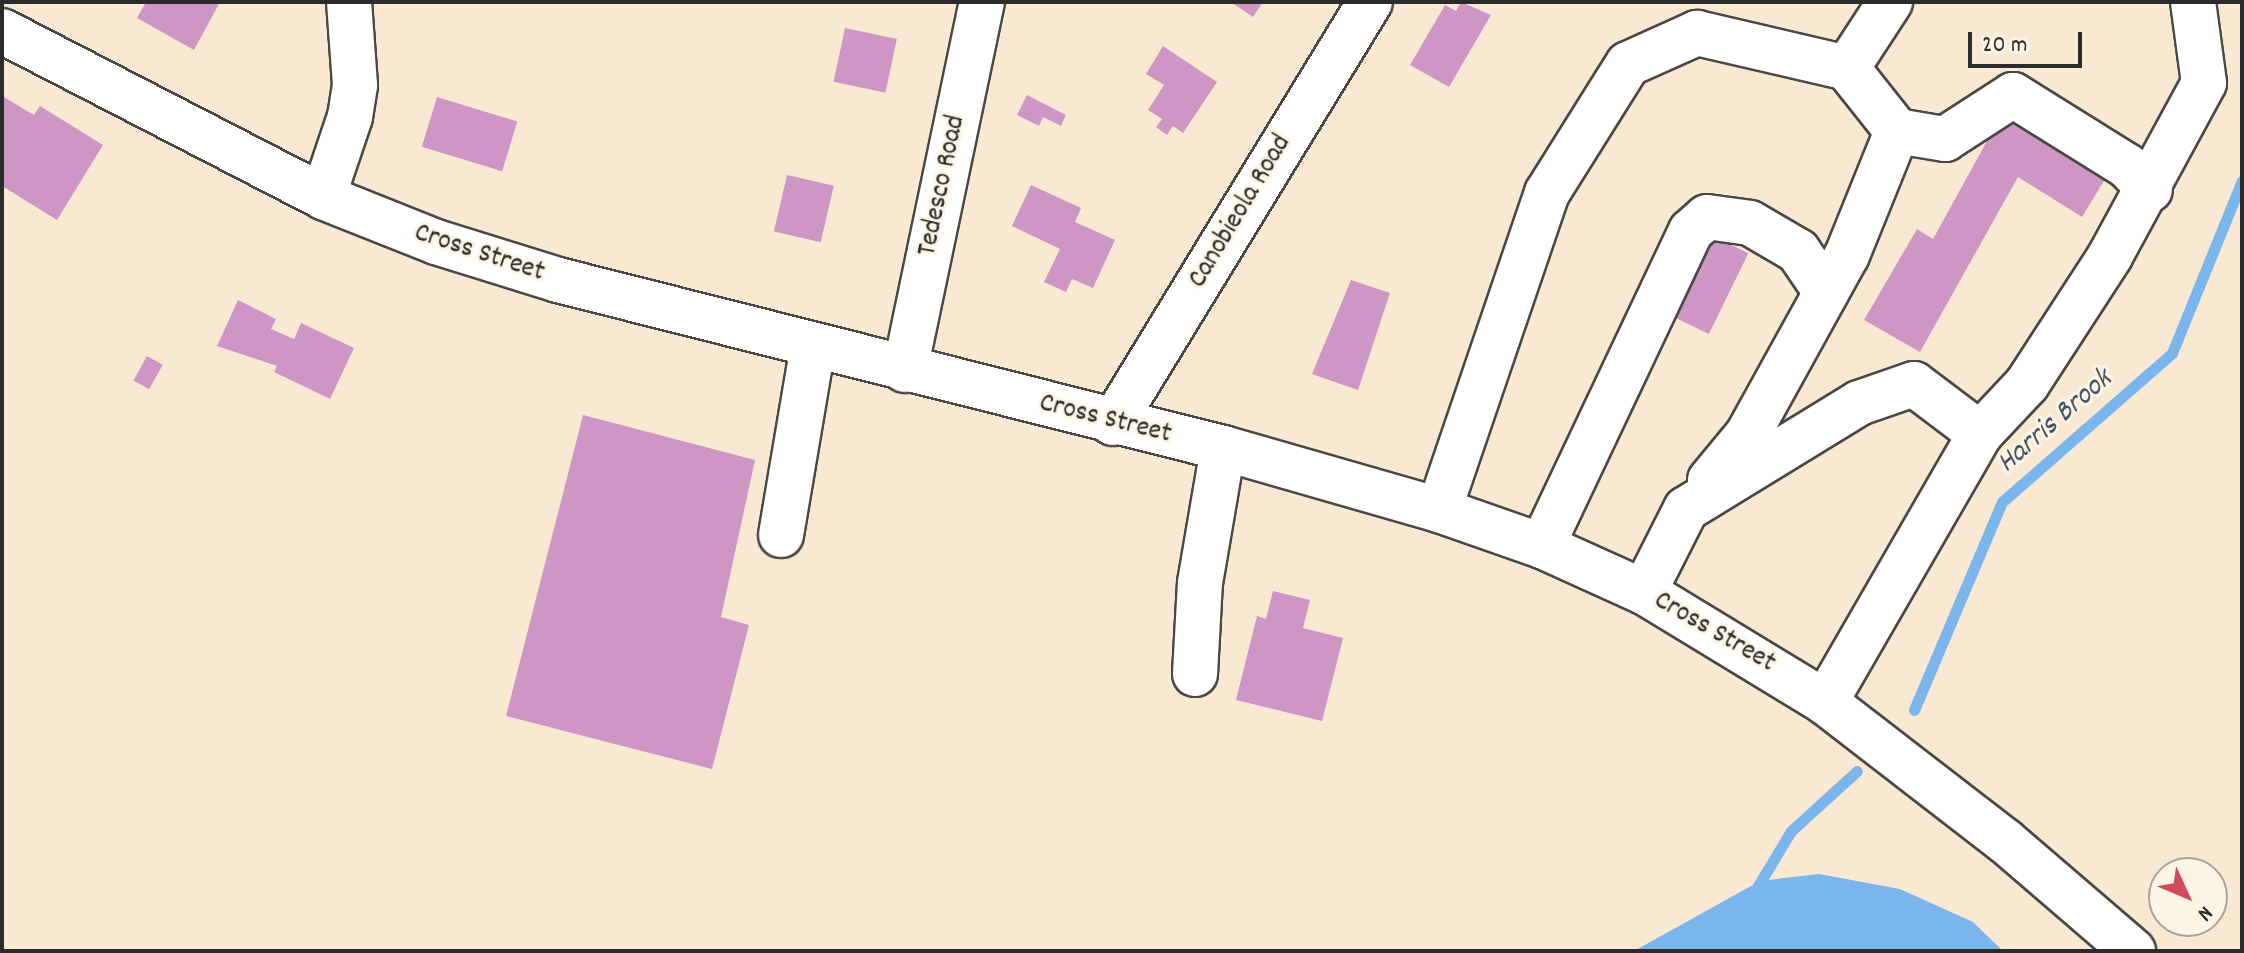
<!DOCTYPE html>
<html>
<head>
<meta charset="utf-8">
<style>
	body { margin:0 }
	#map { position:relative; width:2244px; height:953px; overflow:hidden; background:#f9e9d3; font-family:Dekko,sans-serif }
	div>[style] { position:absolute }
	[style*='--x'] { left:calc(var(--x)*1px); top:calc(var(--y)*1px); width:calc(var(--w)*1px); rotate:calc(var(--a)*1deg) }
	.water>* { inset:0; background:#7ab6ec }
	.stream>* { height:11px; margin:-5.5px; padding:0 5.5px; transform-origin:5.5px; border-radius:5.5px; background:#7ab6ec }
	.building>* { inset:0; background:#cd96c4; transform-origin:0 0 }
	.roads { filter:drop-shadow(2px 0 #4a4844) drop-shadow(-2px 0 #4a4844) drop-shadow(0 2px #4a4844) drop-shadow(0 -2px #4a4844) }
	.minor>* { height:44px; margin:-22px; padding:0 22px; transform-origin:22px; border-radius:22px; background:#fff }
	span { translate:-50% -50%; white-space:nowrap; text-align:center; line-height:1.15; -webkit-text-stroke:6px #fcf5e5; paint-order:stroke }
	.street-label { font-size:28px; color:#2b2b2b }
	.water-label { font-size:30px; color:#435565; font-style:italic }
	.frame { position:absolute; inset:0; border:4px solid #2b2b2b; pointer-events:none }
	.north { position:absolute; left:2148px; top:857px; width:80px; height:80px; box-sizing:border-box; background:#fcf5e5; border:2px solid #a8a49b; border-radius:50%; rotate:134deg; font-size:22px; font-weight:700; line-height:32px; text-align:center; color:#2b2b2b }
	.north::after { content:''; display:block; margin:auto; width:28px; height:36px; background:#d1495b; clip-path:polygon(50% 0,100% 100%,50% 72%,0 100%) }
	.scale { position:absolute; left:1968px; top:32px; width:114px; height:36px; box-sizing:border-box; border:4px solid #2b2b2b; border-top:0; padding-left:10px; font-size:24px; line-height:28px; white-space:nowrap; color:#2b2b2b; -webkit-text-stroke:6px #fcf5e5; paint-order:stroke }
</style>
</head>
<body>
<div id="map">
	<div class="water">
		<i style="clip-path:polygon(1819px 874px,1900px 889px,1973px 922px,2003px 951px,1634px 951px,1760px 881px)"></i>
	</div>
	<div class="stream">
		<i style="--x:1914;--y:710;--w:226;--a:-67.1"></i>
		<i style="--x:2002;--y:502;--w:226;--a:-41.2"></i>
		<i style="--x:2172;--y:353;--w:186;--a:-67.9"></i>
		<i style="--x:1753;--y:894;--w:74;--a:-58.9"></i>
		<i style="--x:1791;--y:831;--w:89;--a:-42.3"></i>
	</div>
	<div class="building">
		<i style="clip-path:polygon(146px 2px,220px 2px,194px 50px,137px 18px)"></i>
		<i style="clip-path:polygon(1231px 2px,1263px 2px,1253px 17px)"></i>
		<i style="clip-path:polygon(1461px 2px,1491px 15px,1449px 87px,1410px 65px,1445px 5px,1456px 11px)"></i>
		<i style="left:845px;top:28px;width:53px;height:55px;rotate:12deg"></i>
		<i style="clip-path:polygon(1163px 46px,1217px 82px,1183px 133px,1173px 126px,1167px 135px,1156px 127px,1162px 119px,1148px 110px,1164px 85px,1146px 74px)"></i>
		<i style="clip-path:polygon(1027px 95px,1066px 115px,1061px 126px,1043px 117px,1039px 126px,1017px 115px)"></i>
		<i style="clip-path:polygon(2px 96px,34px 115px,40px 106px,103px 145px,57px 220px,2px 186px)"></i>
		<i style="left:437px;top:97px;width:84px;height:52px;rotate:17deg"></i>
		<i style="clip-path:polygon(2003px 112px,2108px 174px,2082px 217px,2018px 177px,1920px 352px,1864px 320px,1917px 229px,1933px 239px)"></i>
		<i style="left:787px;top:175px;width:48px;height:58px;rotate:13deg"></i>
		<i style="clip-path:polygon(1031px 185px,1081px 208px,1075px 222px,1115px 240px,1093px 288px,1072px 279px,1066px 292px,1044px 282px,1060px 249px,1012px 226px)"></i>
		<i style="left:1707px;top:233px;width:46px;height:90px;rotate:26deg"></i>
		<i style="clip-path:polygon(1351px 280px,1390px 293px,1358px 390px,1312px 374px)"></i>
		<i style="clip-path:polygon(238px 300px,276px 319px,271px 329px,294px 339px,301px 323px,354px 348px,330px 399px,274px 372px,277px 366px,217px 346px)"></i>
		<i style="left:147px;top:356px;width:18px;height:28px;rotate:29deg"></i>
		<i style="clip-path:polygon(583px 415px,755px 460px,721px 617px,749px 625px,712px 769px,506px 716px)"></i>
		<i style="clip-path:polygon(1273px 591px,1310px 600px,1303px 628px,1343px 638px,1322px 721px,1236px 700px,1257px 616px,1266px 619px)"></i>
	</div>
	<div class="roads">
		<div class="minor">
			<i style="--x:2;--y:31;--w:361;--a:27.3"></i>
			<i style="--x:323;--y:197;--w:122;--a:21.7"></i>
			<i style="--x:436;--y:242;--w:128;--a:17.3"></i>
			<i style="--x:558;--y:280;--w:686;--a:14.18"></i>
			<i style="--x:1223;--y:448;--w:225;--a:16"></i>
			<i style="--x:1439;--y:510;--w:109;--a:19.3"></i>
			<i style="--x:1542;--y:546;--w:112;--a:24.3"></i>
			<i style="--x:1644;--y:592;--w:212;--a:31.3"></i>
			<i style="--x:1825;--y:702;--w:227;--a:37.7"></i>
			<i style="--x:2005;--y:841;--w:169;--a:40.7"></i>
			<i style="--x:1847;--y:68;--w:79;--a:-56.9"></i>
			<i style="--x:323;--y:197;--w:84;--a:-71.4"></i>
			<i style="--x:350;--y:117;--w:32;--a:-81"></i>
			<i style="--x:355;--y:85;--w:83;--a:-94.1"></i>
			<i style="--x:905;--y:370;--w:376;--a:-78.2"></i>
			<i style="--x:1113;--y:423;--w:493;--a:-58.6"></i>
			<i style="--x:1980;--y:434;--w:69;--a:-46.8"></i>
			<i style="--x:2027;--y:384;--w:153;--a:-57"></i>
			<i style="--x:2110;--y:256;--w:197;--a:-61.5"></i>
			<i style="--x:2204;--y:83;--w:82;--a:-97.7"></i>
			<i style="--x:1710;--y:480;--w:60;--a:-50.4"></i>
			<i style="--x:1748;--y:434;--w:205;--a:-61.1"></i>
			<i style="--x:1847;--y:255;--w:134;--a:-68"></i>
			<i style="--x:1439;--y:510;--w:335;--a:-71.2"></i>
			<i style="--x:1547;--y:193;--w:152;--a:-57.9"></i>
			<i style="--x:1628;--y:64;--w:76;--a:-24.2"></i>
			<i style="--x:1697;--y:33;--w:154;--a:13.1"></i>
			<i style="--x:1847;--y:68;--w:80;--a:51.6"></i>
			<i style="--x:1897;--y:131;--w:49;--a:9.5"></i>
			<i style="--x:1945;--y:139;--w:81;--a:-32.9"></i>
			<i style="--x:2013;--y:95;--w:134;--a:31.9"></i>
			<i style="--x:2127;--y:166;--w:33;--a:46"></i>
			<i style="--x:781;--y:535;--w:192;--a:-80.4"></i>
			<i style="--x:1542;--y:546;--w:348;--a:-64.7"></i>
			<i style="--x:1691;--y:231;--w:21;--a:-41"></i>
			<i style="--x:1707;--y:217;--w:43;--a:7.9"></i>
			<i style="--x:1750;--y:223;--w:56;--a:30.3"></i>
			<i style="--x:1798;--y:251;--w:50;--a:55.7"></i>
			<i style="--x:1644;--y:592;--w:93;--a:-63.2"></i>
			<i style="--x:1686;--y:509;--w:203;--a:-31.5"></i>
			<i style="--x:1859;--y:403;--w:58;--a:-19.1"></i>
			<i style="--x:1914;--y:384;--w:83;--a:37.1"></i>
			<i style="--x:1980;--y:434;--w:310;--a:120"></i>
			<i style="--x:1195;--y:674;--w:91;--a:-86.9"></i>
			<i style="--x:1200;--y:583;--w:137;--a:-80.3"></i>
		</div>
	</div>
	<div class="street-label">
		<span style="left:943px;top:186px;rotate:-78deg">Tedesco Road</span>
		<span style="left:1241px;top:212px;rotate:-59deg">Canobieola Road</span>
		<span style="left:479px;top:254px;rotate:18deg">Cross Street</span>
		<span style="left:1105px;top:420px;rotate:14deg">Cross Street</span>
		<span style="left:1714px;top:633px;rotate:30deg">Cross Street</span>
	</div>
	<div class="water-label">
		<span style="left:2056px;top:423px;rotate:-41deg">Harris Brook</span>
	</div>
	<div class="frame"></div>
	<div class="north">N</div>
	<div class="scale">20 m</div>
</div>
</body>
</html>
